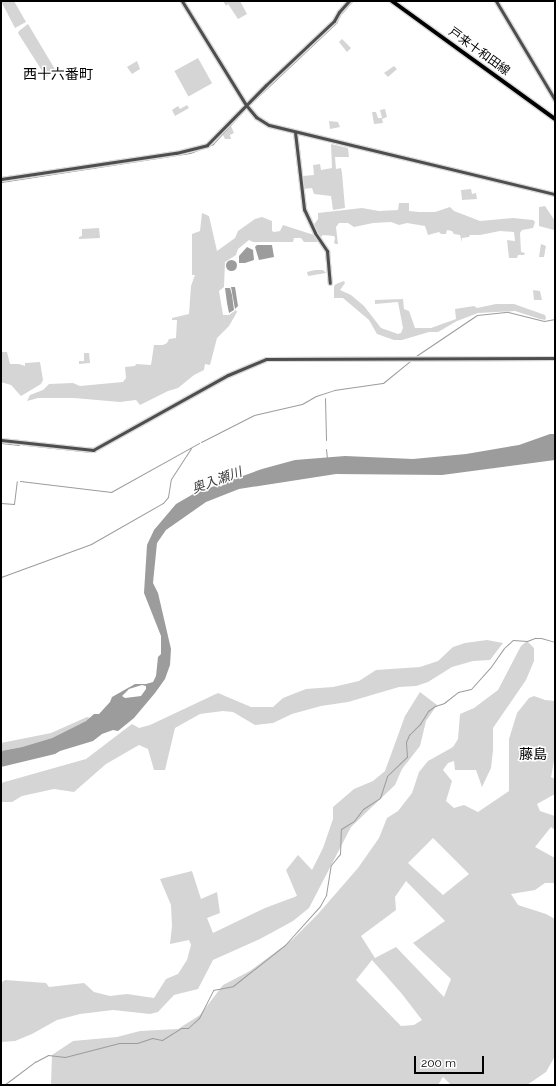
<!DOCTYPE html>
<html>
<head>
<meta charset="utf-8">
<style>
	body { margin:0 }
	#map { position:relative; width:556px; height:1086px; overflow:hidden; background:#fff; font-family:Raleway,"Noto Sans JP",sans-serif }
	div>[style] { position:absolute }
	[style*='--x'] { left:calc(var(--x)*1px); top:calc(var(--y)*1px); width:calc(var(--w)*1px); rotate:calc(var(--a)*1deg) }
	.green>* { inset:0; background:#d5d5d5; transform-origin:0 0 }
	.water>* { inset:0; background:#9c9c9c }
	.round { border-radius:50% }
	.stream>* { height:1px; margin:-0.5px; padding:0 0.5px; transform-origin:0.5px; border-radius:0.5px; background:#9c9c9c }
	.roads { filter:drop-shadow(1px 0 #dbdbdb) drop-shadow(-1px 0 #dbdbdb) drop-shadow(0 1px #dbdbdb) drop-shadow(0 -1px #dbdbdb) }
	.minor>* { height:3px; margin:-1.5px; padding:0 1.5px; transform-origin:1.5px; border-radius:1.5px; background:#4e4e4e }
	.major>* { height:4px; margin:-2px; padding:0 2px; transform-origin:2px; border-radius:2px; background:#000 }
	span { translate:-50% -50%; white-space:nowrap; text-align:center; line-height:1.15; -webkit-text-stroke:3px #fff; paint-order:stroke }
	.street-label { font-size:12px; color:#000 }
	.water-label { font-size:13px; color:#3d3d3d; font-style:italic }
	.quarter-label { font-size:14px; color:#000 }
	.frame { position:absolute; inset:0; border:2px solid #000; pointer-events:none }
	.scale { position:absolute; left:414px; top:1056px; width:70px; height:18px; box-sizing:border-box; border:2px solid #000; border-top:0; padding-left:5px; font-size:12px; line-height:14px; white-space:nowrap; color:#000; -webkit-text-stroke:3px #fff; paint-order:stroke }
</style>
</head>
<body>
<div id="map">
	<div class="green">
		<i style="clip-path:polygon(1px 1px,14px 1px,26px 22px,15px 28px)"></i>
		<i style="clip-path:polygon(223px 1px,240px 1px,247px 14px,238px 19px,228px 4px,226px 6px)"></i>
		<i style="clip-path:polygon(28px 24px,56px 71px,46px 77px,18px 33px,19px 31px)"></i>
		<i style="clip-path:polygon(342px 39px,351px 48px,347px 52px,339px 42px)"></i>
		<i style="left:198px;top:58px;width:29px;height:27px;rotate:61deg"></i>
		<i style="clip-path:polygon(137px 61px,140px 69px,132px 74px,127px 67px)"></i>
		<i style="clip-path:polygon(394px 66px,397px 69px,388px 77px,384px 73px)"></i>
		<i style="clip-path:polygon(187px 105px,189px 108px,175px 116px,172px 110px,178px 106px,180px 109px)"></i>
		<i style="clip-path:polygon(385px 109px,387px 117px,382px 119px,383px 123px,374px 124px,372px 112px,376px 112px,378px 118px,382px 118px,380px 110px)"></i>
		<i style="clip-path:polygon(329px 121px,338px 122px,340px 127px,330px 129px)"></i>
		<i style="clip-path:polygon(231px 126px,234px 133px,230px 135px,231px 139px,225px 139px,223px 135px)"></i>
		<i style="clip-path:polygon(331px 144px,348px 148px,349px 157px,335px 157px,336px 169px,341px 168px,342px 173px,345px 208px,333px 210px,331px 196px,314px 194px,312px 188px,303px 189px,303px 176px,314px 175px,313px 165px,320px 164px,321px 170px,332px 168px)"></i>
		<i style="clip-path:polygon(471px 189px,472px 194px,476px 193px,477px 199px,462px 200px,461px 190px)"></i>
		<i style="clip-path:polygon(399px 203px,409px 203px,409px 211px,419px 212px,435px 212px,450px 207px,454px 211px,480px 221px,513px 218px,533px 220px,535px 222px,533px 228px,522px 230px,520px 233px,521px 252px,525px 253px,524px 255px,518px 255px,517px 258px,509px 258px,507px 240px,515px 241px,514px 232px,500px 231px,480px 235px,470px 235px,469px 237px,462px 238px,462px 242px,460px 235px,454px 234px,452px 231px,447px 230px,446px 234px,441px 234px,439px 232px,428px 235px,425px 226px,407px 223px,399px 225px,391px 222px,373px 223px,354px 227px,348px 223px,339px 223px,336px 227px,338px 244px,336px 244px,334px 243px,335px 238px,334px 236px,323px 235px,321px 237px,313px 226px,318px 219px,318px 213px,362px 208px,379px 211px,398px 210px)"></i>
		<i style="clip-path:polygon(545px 206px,555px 221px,555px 233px,554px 230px,539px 226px,539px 207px)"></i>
		<i style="clip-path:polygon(202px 213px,209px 216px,217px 251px,235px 238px,238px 231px,245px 226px,255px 219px,262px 217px,272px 221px,272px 231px,274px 232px,280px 231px,283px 225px,314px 235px,319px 242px,304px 242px,301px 238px,294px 238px,293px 242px,253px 242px,249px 240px,238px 249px,236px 255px,225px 262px,224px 287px,219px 291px,223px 315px,229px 315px,236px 310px,237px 312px,229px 326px,217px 338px,210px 365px,205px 364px,204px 370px,194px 375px,178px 388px,168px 391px,140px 405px,136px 400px,120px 402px,74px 398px,38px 398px,27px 401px,30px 395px,43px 390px,49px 384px,73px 383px,80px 386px,123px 382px,126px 378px,125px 367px,135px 366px,136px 364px,151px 365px,154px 345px,163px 345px,167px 343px,169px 339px,176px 338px,177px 320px,172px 320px,172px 318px,189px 314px,191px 286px,195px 275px,192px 275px,192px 234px,200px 231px)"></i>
		<i style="clip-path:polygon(99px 228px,100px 238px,79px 239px,79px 237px,82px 236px,82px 229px)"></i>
		<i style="clip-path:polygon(541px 244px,546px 246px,544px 257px,539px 257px)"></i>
		<i style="clip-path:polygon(315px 270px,323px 270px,326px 273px,308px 276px,307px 272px)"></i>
		<i style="clip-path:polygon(344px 281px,345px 283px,340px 290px,351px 295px,364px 306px,381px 328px,398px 334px,401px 333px,403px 328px,398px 302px,375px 304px,375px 300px,403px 299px,404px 309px,409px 311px,415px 328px,431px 328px,456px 319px,455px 309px,474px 306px,477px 308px,496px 304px,514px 304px,545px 315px,546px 318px,545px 320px,540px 319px,515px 311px,478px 313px,457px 321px,438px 332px,429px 332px,402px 340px,394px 340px,377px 334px,369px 320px,343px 298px,334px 298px,334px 286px,336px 284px)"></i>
		<i style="clip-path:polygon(533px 290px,540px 291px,542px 300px,534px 300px)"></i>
		<i style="clip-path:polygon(1px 352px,7px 352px,10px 364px,19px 364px,25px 366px,25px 363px,40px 362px,43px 380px,41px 384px,21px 396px,11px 385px,1px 382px)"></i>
		<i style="clip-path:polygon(84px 353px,89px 353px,90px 363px,79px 364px,79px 361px,84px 361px)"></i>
		<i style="clip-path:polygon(487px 640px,503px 643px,490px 660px,473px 661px,452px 667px,428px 682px,416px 686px,399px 687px,348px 702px,321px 706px,292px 714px,273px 723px,255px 725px,233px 712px,223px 711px,200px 714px,175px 728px,165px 770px,154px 770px,148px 749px,139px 745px,106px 764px,74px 792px,54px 789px,22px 796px,12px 802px,1px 802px,1px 783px,86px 759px,132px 724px,139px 728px,150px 725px,218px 693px,251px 707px,273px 707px,283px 698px,306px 689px,333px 687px,359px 681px,376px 670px,420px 667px,438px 661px,453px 647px,465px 643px)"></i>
		<i style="clip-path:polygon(evenodd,527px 641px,534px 648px,534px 661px,526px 680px,493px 728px,493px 750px,491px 768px,482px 787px,476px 770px,455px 770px,454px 761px,448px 763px,443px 770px,452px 781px,446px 801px,454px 808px,464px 805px,478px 812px,509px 791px,509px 739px,517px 713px,529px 698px,534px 696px,545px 700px,555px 701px,555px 756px,551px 777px,555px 779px,555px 794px,537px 804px,540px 811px,555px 816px,555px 830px,551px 827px,535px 847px,555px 858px,555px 883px,545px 883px,535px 890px,511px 894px,518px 905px,546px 914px,555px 919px,555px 1056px,546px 1072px,527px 1085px,451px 1085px,443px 1077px,438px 1085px,51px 1085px,52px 1055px,73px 1041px,117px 1037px,140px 1031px,178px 1029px,200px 1015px,223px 985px,250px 971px,292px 940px,318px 914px,358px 868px,379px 838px,387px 818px,398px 811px,412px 793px,419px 772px,428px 761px,453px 747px,458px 739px,460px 714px,474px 708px,498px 690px,521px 646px,527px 641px,433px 838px,469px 874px,443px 895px,408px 863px,433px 838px,527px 641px,406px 881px,445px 921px,413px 943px,451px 979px,444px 997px,396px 947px,375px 958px,361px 936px,396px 910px,395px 897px,406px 881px,527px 641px,372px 960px,402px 994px,422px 1020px,414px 1025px,401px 1026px,356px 980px,372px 960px)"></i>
		<i style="clip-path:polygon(420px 692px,437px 705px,426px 721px,420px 746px,402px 769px,395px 785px,351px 827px,309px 908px,293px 921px,260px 939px,213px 960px,198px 989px,174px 995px,158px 1012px,150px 1014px,113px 1010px,80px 1014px,57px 1020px,32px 1034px,15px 1041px,1px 1042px,1px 983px,5px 980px,46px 983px,49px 987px,84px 983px,94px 992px,110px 996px,127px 994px,154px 998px,166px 979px,178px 974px,187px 960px,191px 945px,189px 940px,170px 944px,172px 926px,171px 905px,160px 879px,192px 871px,201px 899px,217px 892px,220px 913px,207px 918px,213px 933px,265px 908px,297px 896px,286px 870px,298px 855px,312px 870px,323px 848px,333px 819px,333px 807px,354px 789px,373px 781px,385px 771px,405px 716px)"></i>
		<i style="clip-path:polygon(87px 717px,90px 718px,86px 721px,52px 738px,22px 747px,1px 751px,1px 743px,51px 733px)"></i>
	</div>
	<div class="water">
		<i style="clip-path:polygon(257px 245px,272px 245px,274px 257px,259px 260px,255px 247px)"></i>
		<i style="clip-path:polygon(247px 247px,253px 250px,254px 260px,245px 263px,239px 263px,239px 256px)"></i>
		<i class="round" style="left:225.5px;top:259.5px;width:11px;height:11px"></i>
		<i style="clip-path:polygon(231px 287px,235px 287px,238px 306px,235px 309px)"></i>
		<i style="clip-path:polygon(225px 288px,230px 288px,232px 295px,234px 310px,229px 313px,227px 303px,231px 302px,227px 303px)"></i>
		<i style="clip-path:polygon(evenodd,550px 434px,555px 434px,555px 460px,442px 475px,336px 474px,239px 489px,206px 502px,166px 530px,157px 543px,153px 583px,158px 593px,171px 649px,170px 665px,165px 679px,155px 693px,134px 718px,118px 731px,113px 730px,102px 734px,93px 741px,60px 751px,55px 754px,1px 767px,1px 751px,22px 747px,52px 738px,86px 721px,94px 714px,99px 714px,110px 702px,112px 697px,135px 684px,146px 684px,153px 682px,156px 676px,158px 657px,161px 654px,161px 636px,144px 593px,147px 545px,154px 530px,176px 504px,195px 493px,262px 469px,295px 460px,345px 456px,413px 459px,466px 454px,519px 445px,550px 434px,142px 685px,146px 686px,146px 689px,141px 696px,125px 698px,122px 696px,129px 689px,142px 685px)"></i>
	</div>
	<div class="stream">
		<i style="--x:249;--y:105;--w:120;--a:-43.3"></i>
		<i style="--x:336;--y:23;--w:9;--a:-63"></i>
		<i style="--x:340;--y:15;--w:18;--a:-49"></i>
		<i style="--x:1;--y:182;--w:191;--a:-8.7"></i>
		<i style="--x:190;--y:153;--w:25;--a:-21"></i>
		<i style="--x:213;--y:144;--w:47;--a:-47.6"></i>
		<i style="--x:416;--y:356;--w:73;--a:-33.9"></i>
		<i style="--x:477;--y:315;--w:31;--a:-6"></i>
		<i style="--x:508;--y:312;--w:37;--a:14"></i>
		<i style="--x:544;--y:321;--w:11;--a:-10"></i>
		<i style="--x:325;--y:398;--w:42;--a:88.6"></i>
		<i style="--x:201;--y:442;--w:59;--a:-27"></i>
		<i style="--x:254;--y:415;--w:49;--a:-12.9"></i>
		<i style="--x:302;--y:404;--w:16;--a:-30"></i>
		<i style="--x:316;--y:396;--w:19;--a:-18"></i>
		<i style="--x:334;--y:390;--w:49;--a:-8.1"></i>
		<i style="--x:383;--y:383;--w:35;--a:-39"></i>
		<i style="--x:1;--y:443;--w:18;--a:6"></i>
		<i style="--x:26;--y:445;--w:65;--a:6.1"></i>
		<i style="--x:91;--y:452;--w:70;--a:-28"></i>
		<i style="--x:326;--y:449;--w:9;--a:84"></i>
		<i style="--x:20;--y:481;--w:92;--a:6.9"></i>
		<i style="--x:111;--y:492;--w:101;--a:-29.1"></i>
		<i style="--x:1;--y:503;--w:13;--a:4"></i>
		<i style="--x:14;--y:504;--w:23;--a:-83"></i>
		<i style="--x:1;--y:577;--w:96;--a:-20.1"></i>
		<i style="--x:91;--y:544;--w:83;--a:-29.7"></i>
		<i style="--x:163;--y:503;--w:8;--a:-50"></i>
		<i style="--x:168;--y:497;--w:18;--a:-81"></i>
		<i style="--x:171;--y:479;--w:37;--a:-57"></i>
		<i style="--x:4;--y:1085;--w:39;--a:-37"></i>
		<i style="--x:35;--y:1062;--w:15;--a:-28"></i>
		<i style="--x:48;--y:1055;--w:17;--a:7"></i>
		<i style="--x:65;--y:1057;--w:56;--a:-14.5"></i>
		<i style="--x:119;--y:1043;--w:18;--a:0"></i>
		<i style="--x:137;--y:1043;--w:16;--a:-18"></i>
		<i style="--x:152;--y:1038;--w:10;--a:11"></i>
		<i style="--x:162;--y:1040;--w:22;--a:-32"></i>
		<i style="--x:181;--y:1028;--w:7;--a:0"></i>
		<i style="--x:188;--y:1028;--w:15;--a:-42"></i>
		<i style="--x:199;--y:1018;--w:31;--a:-63"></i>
		<i style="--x:213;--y:990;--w:20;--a:-11"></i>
		<i style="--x:233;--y:986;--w:66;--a:-38.3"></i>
		<i style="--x:285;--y:945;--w:52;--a:-48.1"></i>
		<i style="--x:320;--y:906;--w:13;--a:-61"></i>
		<i style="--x:326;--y:895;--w:30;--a:-81"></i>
		<i style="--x:331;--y:865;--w:14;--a:-51"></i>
		<i style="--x:340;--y:854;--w:25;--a:-88"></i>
		<i style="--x:341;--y:829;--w:15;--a:-32"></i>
		<i style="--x:354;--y:821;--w:15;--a:-53"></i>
		<i style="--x:363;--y:809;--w:20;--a:-33"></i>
		<i style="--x:380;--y:798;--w:23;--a:-72"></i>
		<i style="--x:387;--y:776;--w:28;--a:-44"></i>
		<i style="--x:407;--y:757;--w:15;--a:-94"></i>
		<i style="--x:406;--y:742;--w:8;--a:-67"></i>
		<i style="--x:409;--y:735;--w:16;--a:-45"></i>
		<i style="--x:420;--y:724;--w:15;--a:-58"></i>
		<i style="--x:428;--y:711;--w:9;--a:-36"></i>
		<i style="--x:435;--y:706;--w:9;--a:-18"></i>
		<i style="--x:444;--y:703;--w:18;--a:-38"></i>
		<i style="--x:458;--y:692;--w:13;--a:-13"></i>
		<i style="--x:471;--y:689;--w:28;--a:-48"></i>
		<i style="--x:490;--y:668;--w:24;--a:-55"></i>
		<i style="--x:504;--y:648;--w:12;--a:-42"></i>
		<i style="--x:513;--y:640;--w:14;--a:4"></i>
		<i style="--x:527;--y:641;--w:9;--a:-21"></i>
		<i style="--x:535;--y:638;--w:6;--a:0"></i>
		<i style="--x:541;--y:638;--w:15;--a:16"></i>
		<i style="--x:553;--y:1085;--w:3;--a:-45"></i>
	</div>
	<div class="roads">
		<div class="minor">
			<i style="--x:182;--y:1;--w:122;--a:58.4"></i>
			<i style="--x:246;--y:105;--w:16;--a:50"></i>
			<i style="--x:256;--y:117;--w:15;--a:32"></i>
			<i style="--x:269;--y:125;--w:294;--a:13.6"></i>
			<i style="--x:496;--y:1;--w:115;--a:59.2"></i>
			<i style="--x:295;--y:132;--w:78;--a:83.3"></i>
			<i style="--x:304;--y:209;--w:26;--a:65"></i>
			<i style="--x:315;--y:233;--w:22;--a:56"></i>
			<i style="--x:327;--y:251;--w:32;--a:85"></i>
			<i style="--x:1;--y:179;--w:177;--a:-8.5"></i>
			<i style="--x:176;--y:153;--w:32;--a:-14"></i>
			<i style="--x:207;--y:145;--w:84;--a:-45.5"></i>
			<i style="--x:266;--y:85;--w:93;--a:-43.3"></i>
			<i style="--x:334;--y:21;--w:10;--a:-61"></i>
			<i style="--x:339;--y:12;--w:15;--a:-48"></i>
			<i style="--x:1;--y:440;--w:93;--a:6.2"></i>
			<i style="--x:93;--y:450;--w:154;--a:-29.1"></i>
			<i style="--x:228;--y:375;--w:41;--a:-22.8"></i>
			<i style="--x:266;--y:359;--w:289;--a:-0.2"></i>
		</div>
		<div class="major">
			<i style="--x:392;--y:1;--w:201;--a:35.9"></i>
		</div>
	</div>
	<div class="street-label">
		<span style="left:479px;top:52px;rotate:36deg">戸来十和田線</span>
	</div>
	<div class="water-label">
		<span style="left:217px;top:481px;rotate:-20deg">奥入瀬川</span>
	</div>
	<div class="quarter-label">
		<span style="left:58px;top:74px">西十六番町</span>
		<span style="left:533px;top:754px">藤島</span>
	</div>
	<div class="frame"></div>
	<div class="scale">200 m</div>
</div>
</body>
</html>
